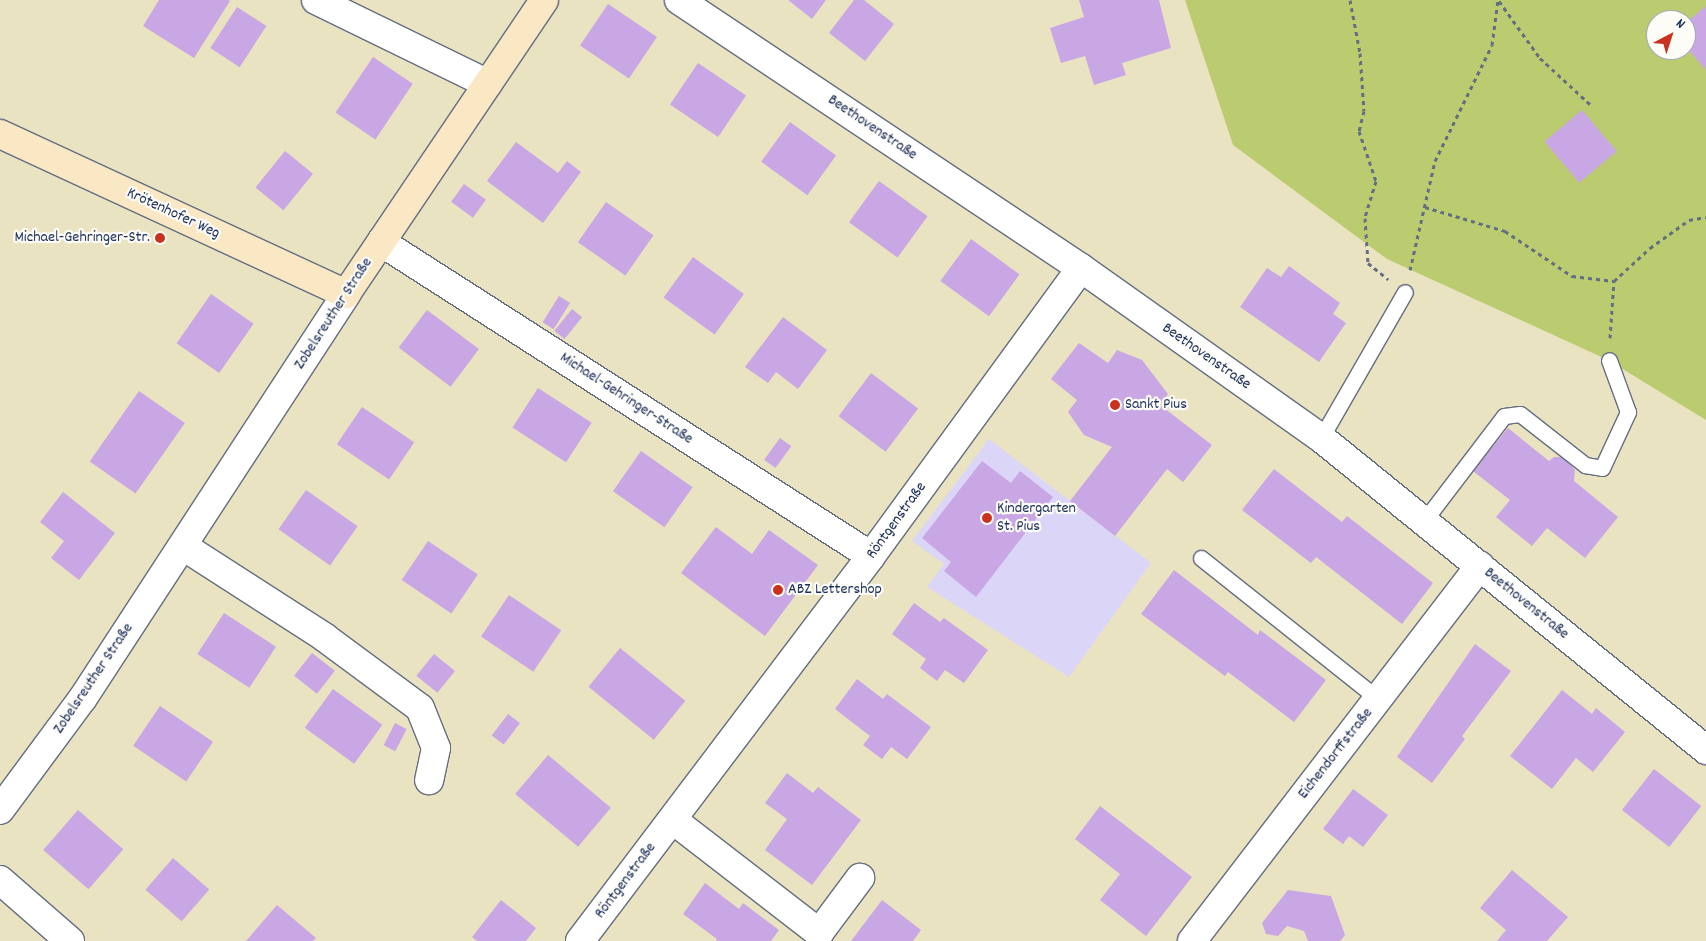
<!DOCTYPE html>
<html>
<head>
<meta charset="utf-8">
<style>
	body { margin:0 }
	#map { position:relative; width:1706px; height:941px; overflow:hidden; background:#e9e3c1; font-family:Dekko,sans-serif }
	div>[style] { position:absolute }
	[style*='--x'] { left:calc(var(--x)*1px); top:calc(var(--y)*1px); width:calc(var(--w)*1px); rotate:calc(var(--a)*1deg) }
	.built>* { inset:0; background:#dbd6f7 }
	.green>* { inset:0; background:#bacc6f }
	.building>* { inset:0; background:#c8a7e4; transform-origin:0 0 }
	.path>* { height:3px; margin-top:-1.5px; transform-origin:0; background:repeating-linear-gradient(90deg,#636e81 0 4px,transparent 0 8px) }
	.roads { filter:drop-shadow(1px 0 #636e81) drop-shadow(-1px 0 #636e81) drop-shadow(0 1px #636e81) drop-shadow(0 -1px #636e81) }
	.lane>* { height:15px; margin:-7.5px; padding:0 7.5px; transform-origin:7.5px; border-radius:7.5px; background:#fff }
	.street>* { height:28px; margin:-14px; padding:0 14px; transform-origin:14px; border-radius:14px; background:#fff }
	.secondary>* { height:28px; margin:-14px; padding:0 14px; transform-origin:14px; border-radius:14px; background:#fae7c3 }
	.dots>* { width:14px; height:14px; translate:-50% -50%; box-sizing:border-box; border:2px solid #fdfcf7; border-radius:50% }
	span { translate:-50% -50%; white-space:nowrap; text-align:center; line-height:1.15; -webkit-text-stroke:4.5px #fdfcf7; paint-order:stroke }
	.street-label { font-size:16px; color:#1b2f5e }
	.poi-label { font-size:16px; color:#1b2f5e }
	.right { translate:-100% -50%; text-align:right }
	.left { translate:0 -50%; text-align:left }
	.north { position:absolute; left:1646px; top:10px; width:50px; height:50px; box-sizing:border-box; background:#fdfcf7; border:1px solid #a3aaba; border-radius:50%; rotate:40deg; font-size:14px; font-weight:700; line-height:20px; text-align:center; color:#1b2f5e }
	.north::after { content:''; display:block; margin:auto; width:18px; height:22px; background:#c8321e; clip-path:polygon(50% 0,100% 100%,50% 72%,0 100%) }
</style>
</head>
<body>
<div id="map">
	<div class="built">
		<i style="clip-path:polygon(989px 439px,1151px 563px,1069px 677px,927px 587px,944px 564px,912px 541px)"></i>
	</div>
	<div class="green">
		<i style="clip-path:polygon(evenodd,1185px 0,1706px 0,1706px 420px,1608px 360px,1387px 259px,1233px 145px,1185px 0,1656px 20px,1686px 20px,1686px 50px,1656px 50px,1656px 20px)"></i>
	</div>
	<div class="building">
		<i style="clip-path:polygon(159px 0,228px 0,230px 1px,194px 58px,143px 26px)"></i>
		<i style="clip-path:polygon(788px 0,826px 0,812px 19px)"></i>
		<i style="clip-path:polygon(854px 0,864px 0,894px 24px,865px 61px,829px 33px)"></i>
		<i style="clip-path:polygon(1079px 0,1159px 0,1171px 48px,1122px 63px,1126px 75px,1094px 85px,1085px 56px,1061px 63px,1050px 28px,1084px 17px)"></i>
		<i style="left:608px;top:4px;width:59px;height:50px;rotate:34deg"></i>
		<i style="clip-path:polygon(1706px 6px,1706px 70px,1686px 47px,1686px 23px)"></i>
		<i style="left:237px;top:7px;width:35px;height:49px;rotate:33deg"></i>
		<i style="left:373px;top:57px;width:48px;height:67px;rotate:34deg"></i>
		<i style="left:698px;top:63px;width:58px;height:50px;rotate:34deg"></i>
		<i style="left:1582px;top:110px;width:54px;height:49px;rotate:50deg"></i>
		<i style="left:790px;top:122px;width:57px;height:49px;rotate:36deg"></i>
		<i style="clip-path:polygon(516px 142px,558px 173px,567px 161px,581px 172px,543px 223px,487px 181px)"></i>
		<i style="left:285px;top:151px;width:36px;height:47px;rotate:39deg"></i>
		<i style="left:879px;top:181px;width:60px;height:51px;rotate:36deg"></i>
		<i style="left:464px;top:184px;width:27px;height:22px;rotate:36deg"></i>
		<i style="left:606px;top:202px;width:58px;height:49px;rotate:35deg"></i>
		<i style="left:971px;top:239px;width:60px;height:52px;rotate:36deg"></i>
		<i style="left:693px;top:257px;width:63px;height:50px;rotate:36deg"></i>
		<i style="clip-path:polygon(1289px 266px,1340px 303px,1333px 314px,1346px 323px,1319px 362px,1240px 307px,1267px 268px,1281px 277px)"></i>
		<i style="left:211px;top:294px;width:52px;height:60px;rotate:35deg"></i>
		<i style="left:559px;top:296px;width:13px;height:31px;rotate:32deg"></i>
		<i style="left:572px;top:309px;width:13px;height:28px;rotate:39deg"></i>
		<i style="left:427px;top:310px;width:65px;height:47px;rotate:37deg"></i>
		<i style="clip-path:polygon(783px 317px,827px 350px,798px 389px,776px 372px,768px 383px,745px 367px)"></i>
		<i style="clip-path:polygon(1079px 343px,1108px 363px,1117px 350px,1142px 360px,1168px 394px,1160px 405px,1212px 445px,1183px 482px,1167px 469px,1115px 536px,1070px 501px,1112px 447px,1084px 435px,1068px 412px,1077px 400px,1051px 379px)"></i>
		<i style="left:871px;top:373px;width:59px;height:54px;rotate:37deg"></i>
		<i style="left:538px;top:388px;width:64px;height:47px;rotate:33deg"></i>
		<i style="left:139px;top:391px;width:56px;height:86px;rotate:35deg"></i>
		<i style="left:362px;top:407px;width:63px;height:45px;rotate:34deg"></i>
		<i style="clip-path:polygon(1508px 428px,1549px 461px,1554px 457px,1564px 457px,1575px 470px,1574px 481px,1618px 517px,1585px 558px,1547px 528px,1532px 546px,1496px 517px,1510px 500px,1473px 471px)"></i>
		<i style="left:780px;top:438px;width:14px;height:27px;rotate:36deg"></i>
		<i style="left:641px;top:451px;width:63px;height:49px;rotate:35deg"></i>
		<i style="clip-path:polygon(982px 461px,1011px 483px,1020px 471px,1053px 497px,976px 597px,944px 571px,951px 562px,922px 538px)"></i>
		<i style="clip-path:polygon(1274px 469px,1342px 522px,1347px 516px,1433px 583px,1402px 624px,1316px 557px,1311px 563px,1242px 510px)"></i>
		<i style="left:306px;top:490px;width:63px;height:48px;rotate:35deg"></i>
		<i style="clip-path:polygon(63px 492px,115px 533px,79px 580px,51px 558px,64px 541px,40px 522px)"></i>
		<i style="clip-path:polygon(716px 527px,752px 554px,769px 530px,818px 565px,765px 636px,681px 573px)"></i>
		<i style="left:428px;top:541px;width:60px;height:47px;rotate:34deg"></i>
		<i style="clip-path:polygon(1174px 570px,1258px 635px,1260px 630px,1326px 680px,1294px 722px,1228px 672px,1225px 676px,1141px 614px)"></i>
		<i style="left:509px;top:595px;width:63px;height:50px;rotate:34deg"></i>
		<i style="clip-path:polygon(914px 603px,940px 622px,944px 618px,988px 650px,964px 683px,945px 670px,937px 681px,920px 668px,926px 659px,892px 634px)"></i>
		<i style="left:224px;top:613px;width:62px;height:49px;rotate:33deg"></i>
		<i style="clip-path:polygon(1475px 644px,1511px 671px,1462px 736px,1465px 739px,1432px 783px,1397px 757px)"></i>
		<i style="left:620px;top:648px;width:84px;height:50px;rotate:39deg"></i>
		<i style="left:312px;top:653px;width:29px;height:29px;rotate:38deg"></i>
		<i style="left:434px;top:654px;width:27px;height:28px;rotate:39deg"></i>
		<i style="clip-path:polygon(857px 679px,883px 699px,887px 694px,931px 727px,907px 759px,891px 747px,882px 759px,863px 745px,870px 736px,835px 709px)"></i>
		<i style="left:333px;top:689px;width:61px;height:48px;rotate:36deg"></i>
		<i style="clip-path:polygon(1562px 690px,1592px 714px,1596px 708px,1625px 732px,1593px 772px,1576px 758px,1552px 789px,1510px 756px)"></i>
		<i style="left:160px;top:706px;width:64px;height:48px;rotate:34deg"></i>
		<i style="left:508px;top:714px;width:15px;height:27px;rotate:37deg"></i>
		<i style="left:395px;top:723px;width:13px;height:25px;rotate:27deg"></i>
		<i style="left:548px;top:755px;width:82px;height:51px;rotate:40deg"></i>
		<i style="left:1654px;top:769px;width:60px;height:52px;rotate:38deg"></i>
		<i style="clip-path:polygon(787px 773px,813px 793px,818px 787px,861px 820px,812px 885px,765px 850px,787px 819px,765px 803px)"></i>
		<i style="clip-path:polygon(1353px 789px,1388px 815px,1363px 847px,1349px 836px,1343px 844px,1323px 829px)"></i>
		<i style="clip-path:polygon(1100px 806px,1192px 877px,1146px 936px,1100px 900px,1120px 874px,1075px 839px)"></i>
		<i style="left:78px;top:810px;width:60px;height:53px;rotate:41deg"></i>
		<i style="left:173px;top:858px;width:48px;height:42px;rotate:41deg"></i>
		<i style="clip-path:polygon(1512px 870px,1568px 917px,1547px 941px,1497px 941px,1506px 930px,1480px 908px)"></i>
		<i style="clip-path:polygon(705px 883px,739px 909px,743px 903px,779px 930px,771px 941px,716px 941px,717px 939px,683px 914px)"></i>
		<i style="clip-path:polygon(1288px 890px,1331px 896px,1345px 935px,1340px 941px,1308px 941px,1304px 931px,1287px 926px,1278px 936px,1266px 934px,1262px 923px)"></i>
		<i style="clip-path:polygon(501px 900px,536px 928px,526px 941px,477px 941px,472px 937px)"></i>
		<i style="clip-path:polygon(882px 900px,921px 930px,913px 941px,851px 941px)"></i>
		<i style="clip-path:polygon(277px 905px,316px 938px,313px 941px,246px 941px)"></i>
	</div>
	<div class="path">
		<i style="--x:1350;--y:0;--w:54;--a:79.3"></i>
		<i style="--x:1360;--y:53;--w:58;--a:86.1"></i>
		<i style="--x:1364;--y:111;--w:21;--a:104"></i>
		<i style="--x:1359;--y:131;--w:53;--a:71.2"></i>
		<i style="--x:1376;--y:181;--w:39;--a:107"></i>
		<i style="--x:1365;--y:218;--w:45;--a:86.2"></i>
		<i style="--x:1368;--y:263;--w:26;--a:39"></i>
		<i style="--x:1499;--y:1;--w:70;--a:54.3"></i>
		<i style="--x:1540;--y:58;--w:69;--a:42.7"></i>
		<i style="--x:1425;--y:207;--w:84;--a:16.7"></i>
		<i style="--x:1505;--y:231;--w:81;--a:33.9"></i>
		<i style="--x:1572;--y:276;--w:42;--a:6.8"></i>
		<i style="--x:1614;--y:281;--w:49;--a:-42.5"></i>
		<i style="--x:1650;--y:248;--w:48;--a:-35.7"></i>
		<i style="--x:1689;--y:220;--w:17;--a:-10"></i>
		<i style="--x:1410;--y:270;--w:112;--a:-77.1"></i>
		<i style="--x:1435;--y:161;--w:129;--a:-63.8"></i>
		<i style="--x:1492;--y:45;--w:45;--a:-82.4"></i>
		<i style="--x:1610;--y:338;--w:57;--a:-86"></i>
	</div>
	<div class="roads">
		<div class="lane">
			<i style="--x:1321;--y:438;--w:168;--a:-60.1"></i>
			<i style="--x:1424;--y:521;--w:132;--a:-52.7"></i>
			<i style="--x:1504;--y:416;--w:16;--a:-7"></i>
			<i style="--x:1520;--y:414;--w:83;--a:38.1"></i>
			<i style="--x:1585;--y:465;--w:17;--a:10"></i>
			<i style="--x:1602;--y:468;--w:62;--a:-65.1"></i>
			<i style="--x:1628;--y:412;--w:55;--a:-110.1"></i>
			<i style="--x:1201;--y:558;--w:226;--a:38.5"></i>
		</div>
		<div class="street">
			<i style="--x:316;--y:0;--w:191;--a:26"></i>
			<i style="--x:679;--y:0;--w:483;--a:33.7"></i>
			<i style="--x:1081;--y:268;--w:294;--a:35.3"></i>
			<i style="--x:1321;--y:438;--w:496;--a:39"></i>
			<i style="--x:381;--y:242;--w:582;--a:32.65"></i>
			<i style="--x:183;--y:546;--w:168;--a:32.8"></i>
			<i style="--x:324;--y:637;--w:119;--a:36.5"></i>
			<i style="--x:420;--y:708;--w:43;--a:68.2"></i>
			<i style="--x:436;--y:748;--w:33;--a:102"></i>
			<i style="--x:0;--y:810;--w:139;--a:-53.5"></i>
			<i style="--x:83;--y:698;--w:482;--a:-56.9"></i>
			<i style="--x:673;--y:820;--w:185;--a:37.7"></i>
			<i style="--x:819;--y:933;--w:69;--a:-53.3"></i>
			<i style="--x:0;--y:880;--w:93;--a:41.1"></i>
			<i style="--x:580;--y:941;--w:483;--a:-52.9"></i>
			<i style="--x:871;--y:556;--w:356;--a:-53.9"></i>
			<i style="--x:1192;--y:941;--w:473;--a:-52.5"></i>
		</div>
		<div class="secondary">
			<i style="--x:0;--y:134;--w:381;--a:24.8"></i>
			<i style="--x:346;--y:294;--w:354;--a:-56"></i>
		</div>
	</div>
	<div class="dots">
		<i style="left:160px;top:238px;background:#c8321e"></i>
		<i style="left:1115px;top:405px;background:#c8321e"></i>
		<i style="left:987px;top:518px;background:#c8321e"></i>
		<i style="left:778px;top:590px;background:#c8321e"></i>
	</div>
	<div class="street-label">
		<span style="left:872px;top:128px;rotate:34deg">Beethovenstraße</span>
		<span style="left:173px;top:214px;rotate:25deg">Krötenhofer Weg</span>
		<span style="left:334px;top:314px;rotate:-57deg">Zobelsreuther Straße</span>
		<span style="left:1206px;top:357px;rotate:35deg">Beethovenstraße</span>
		<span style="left:626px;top:399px;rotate:33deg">Michael-Gehringer-Straße</span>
		<span style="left:897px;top:521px;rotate:-54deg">Röntgenstraße</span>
		<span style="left:1526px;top:604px;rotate:39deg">Beethovenstraße</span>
		<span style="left:94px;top:679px;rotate:-56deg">Zobelsreuther Straße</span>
		<span style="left:1336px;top:754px;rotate:-52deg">Eichendorffstraße</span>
		<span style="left:626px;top:881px;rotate:-53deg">Röntgenstraße</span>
	</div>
	<div class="poi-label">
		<span class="right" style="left:150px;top:238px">Michael-Gehringer-Str.</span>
		<span class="left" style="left:1125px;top:405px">Sankt Pius</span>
		<span class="left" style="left:997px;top:518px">Kindergarten<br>St. Pius</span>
		<span class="left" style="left:788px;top:590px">ABZ Lettershop</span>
	</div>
	<div class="north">N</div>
</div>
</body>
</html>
